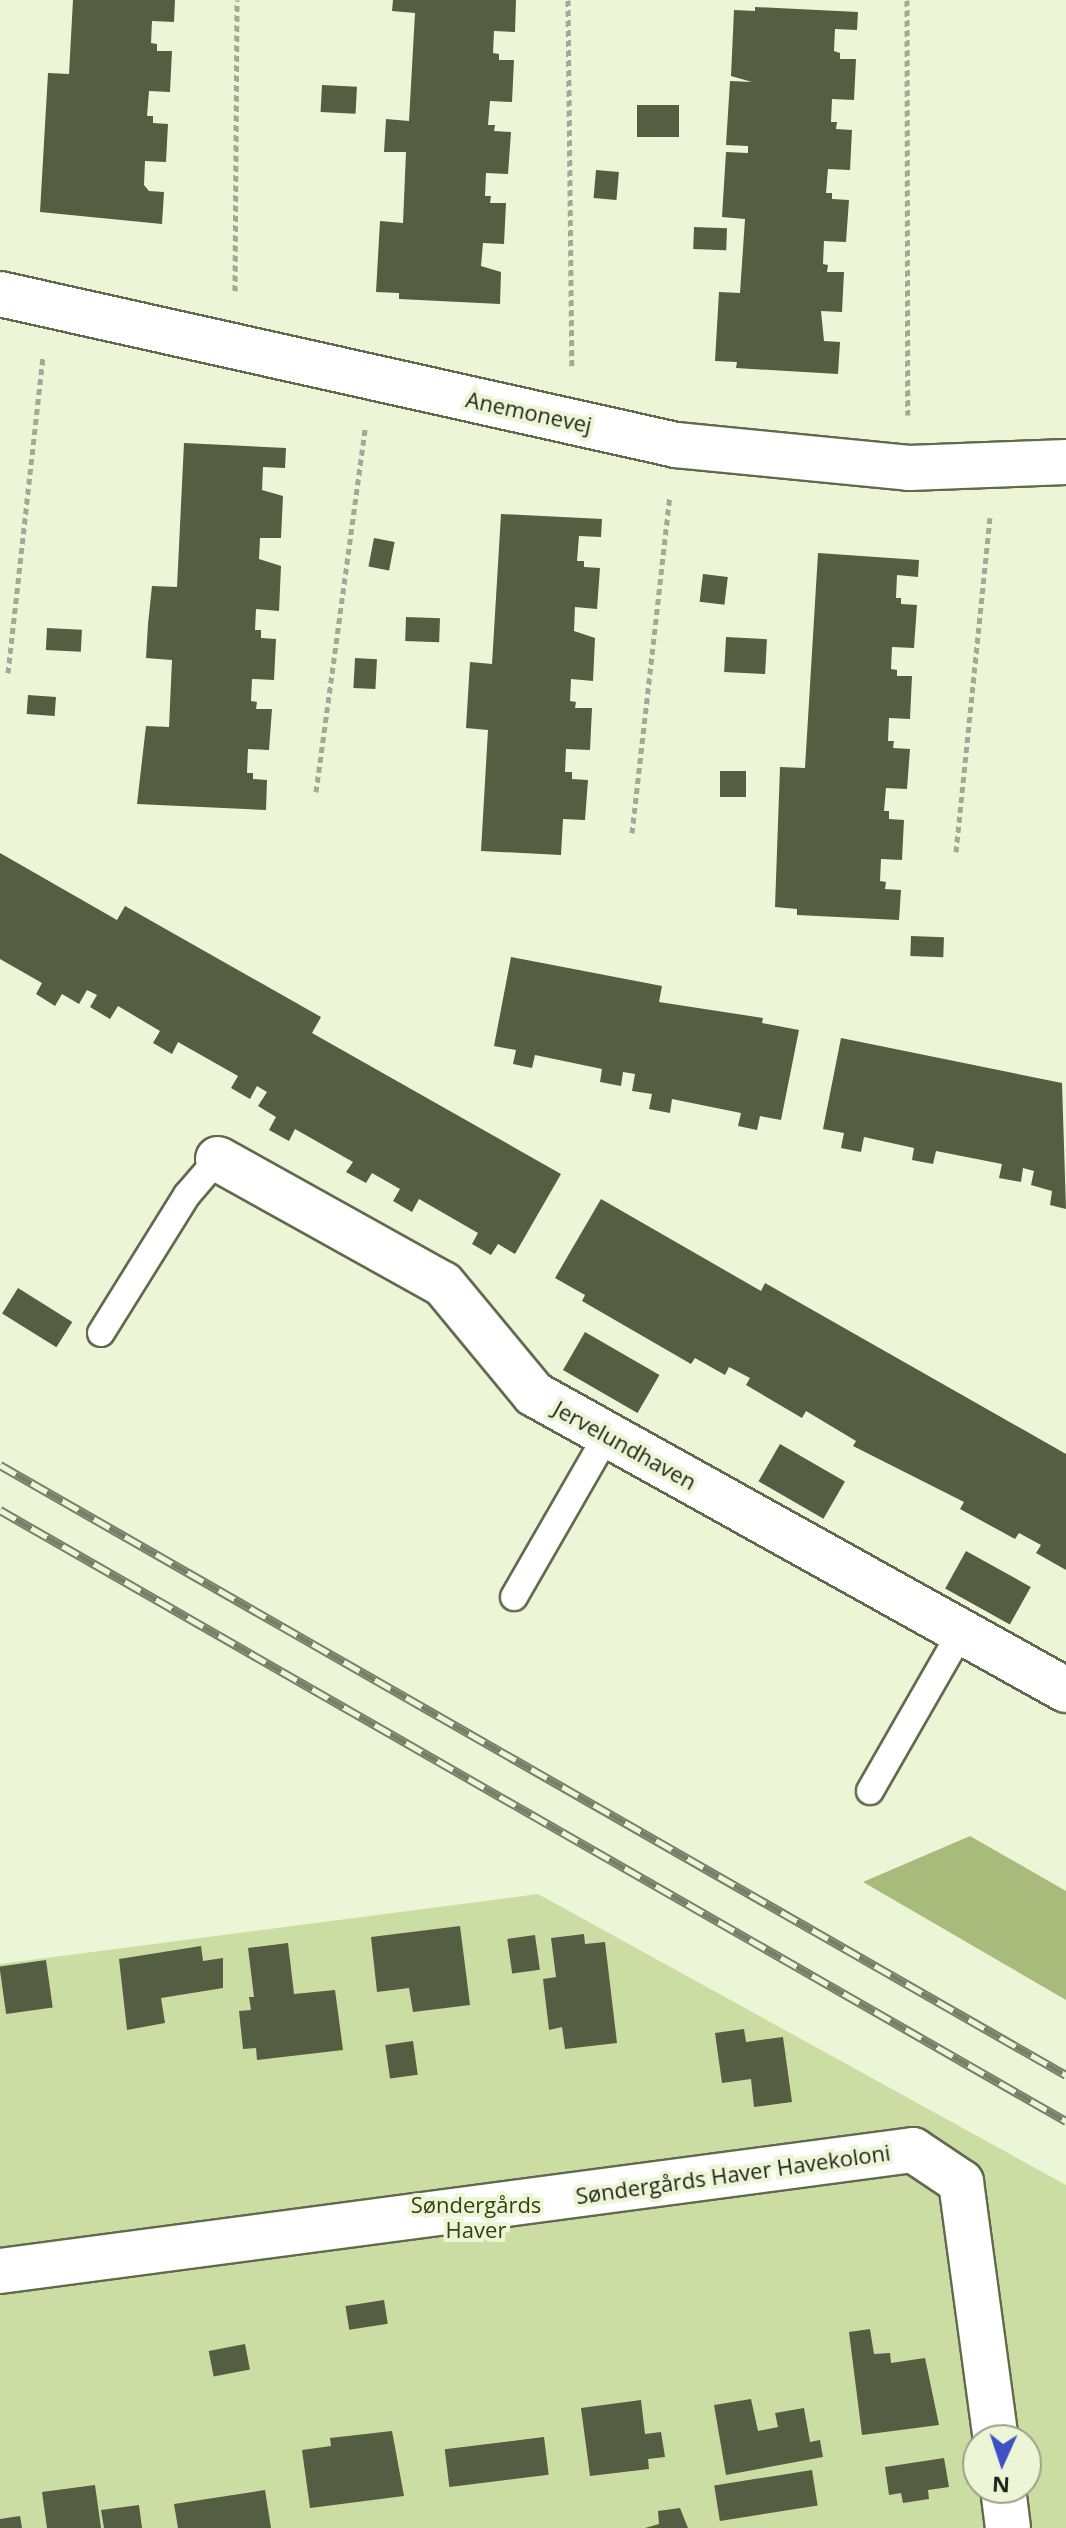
<!DOCTYPE html>
<html>
<head>
<meta charset="utf-8">
<style>
	body { margin:0 }
	#map { position:relative; width:1066px; height:2528px; overflow:hidden; background:#ecf6d6; font-family:"Open Sans",sans-serif }
	div>[style] { position:absolute }
	[style*='--x'] { left:calc(var(--x)*1px); top:calc(var(--y)*1px); width:calc(var(--w)*1px); rotate:calc(var(--a)*1deg) }
	.green>* { inset:0; background:#ccdda4 }
	.forest>* { inset:0; background:#a9bb7a }
	.building>* { inset:0; background:#555d42; transform-origin:0 0 }
	.path>* { height:5px; margin-top:-2.5px; transform-origin:0; background:repeating-linear-gradient(90deg,#a2aa91 0 6px,transparent 0 10px) }
	.roads { filter:drop-shadow(2px 0 #626a4e) drop-shadow(-2px 0 #626a4e) drop-shadow(0 2px #626a4e) drop-shadow(0 -2px #626a4e) }
	.service>* { height:26px; margin:-13px; padding:0 13px; transform-origin:13px; border-radius:13px; background:#fff }
	.minor>* { height:44px; margin:-22px; padding:0 22px; transform-origin:22px; border-radius:22px; background:#fff }
	.rail>* { height:9px; margin-top:-4.5px; transform-origin:0; background:repeating-linear-gradient(90deg,#ecf6d6 0 18px,#787e69 0 36px); box-sizing:border-box; border-block:2px solid #787e69 }
	span { translate:-50% -50%; white-space:nowrap; text-align:center; line-height:1.15; -webkit-text-stroke:8px #ecf6d6; paint-order:stroke }
	.street-label { font-size:22px; color:#1f2216 }
	.park-label { font-size:22px; color:#364111 }
	.north { position:absolute; left:962px; top:2424px; width:80px; height:80px; box-sizing:border-box; background:#ecf6d6; border:2px solid #9aa189; border-radius:50%; rotate:183deg; font-size:22px; font-weight:700; line-height:32px; text-align:center; color:#1f2216 }
	.north::after { content:''; display:block; margin:auto; width:28px; height:36px; background:#3e51c4; clip-path:polygon(50% 0,100% 100%,50% 72%,0 100%) }
</style>
</head>
<body>
<div id="map">
	<div class="green">
		<i style="clip-path:polygon(evenodd,538px 1894px,1066px 2185px,1066px 2528px,0 2528px,0 1964px,538px 1894px,978px 2440px,1026px 2440px,1026px 2488px,978px 2488px,978px 2440px)"></i>
	</div>
	<div class="forest">
		<i style="clip-path:polygon(970px 1836px,1066px 1891px,1066px 2000px,863px 1882px)"></i>
	</div>
	<div class="building">
		<i style="clip-path:polygon(73px 0,175px 0,174px 22px,152px 21px,151px 43px,157px 44px,157px 51px,172px 51px,170px 92px,149px 91px,147px 116px,153px 116px,153px 123px,168px 124px,166px 162px,145px 161px,144px 185px,149px 191px,164px 192px,162px 224px,40px 212px,48px 73px,69px 74px)"></i>
		<i style="clip-path:polygon(393px 0,516px 0,515px 32px,494px 31px,493px 53px,499px 54px,499px 60px,514px 60px,512px 102px,490px 101px,488px 125px,495px 125px,494px 131px,511px 132px,508px 174px,486px 173px,485px 196px,491px 196px,490px 203px,506px 203px,504px 244px,483px 243px,481px 266px,501px 272px,500px 304px,399px 299px,399px 293px,376px 292px,380px 221px,403px 223px,406px 152px,384px 152px,386px 119px,409px 121px,415px 13px,392px 11px)"></i>
		<i style="clip-path:polygon(755px 7px,858px 12px,857px 30px,835px 29px,834px 51px,840px 53px,840px 59px,856px 59px,854px 100px,832px 99px,831px 122px,837px 122px,836px 129px,852px 130px,850px 170px,828px 169px,826px 193px,832px 193px,832px 199px,849px 200px,846px 242px,824px 241px,823px 264px,828px 265px,827px 272px,844px 272px,842px 312px,821px 311px,824px 341px,840px 342px,838px 374px,736px 368px,737px 362px,715px 361px,719px 292px,740px 293px,745px 219px,722px 217px,726px 152px,748px 153px,748px 146px,726px 145px,730px 81px,752px 82px,731px 76px,734px 10px,755px 11px)"></i>
		<i style="left:322px;top:85px;width:35px;height:27px;rotate:3deg"></i>
		<i style="left:679px;top:105px;width:32px;height:42px;rotate:90deg"></i>
		<i style="left:596px;top:170px;width:23px;height:28px;rotate:5deg"></i>
		<i style="left:694px;top:227px;width:33px;height:22px;rotate:2deg"></i>
		<i style="clip-path:polygon(184px 443px,286px 448px,285px 468px,263px 467px,262px 490px,283px 496px,281px 538px,260px 538px,259px 559px,281px 566px,279px 611px,256px 609px,255px 630px,261px 630px,261px 638px,276px 639px,274px 680px,252px 679px,251px 701px,257px 702px,256px 709px,272px 709px,269px 750px,248px 749px,247px 773px,253px 773px,253px 779px,267px 780px,266px 810px,137px 804px,146px 726px,169px 727px,172px 660px,146px 658px,148px 624px,152px 586px,177px 587px)"></i>
		<i style="clip-path:polygon(501px 514px,602px 519px,601px 537px,579px 536px,577px 561px,584px 561px,584px 567px,600px 568px,597px 609px,575px 607px,574px 631px,595px 638px,593px 681px,571px 679px,570px 701px,576px 702px,575px 708px,592px 708px,590px 750px,566px 749px,565px 772px,572px 772px,572px 779px,588px 780px,585px 820px,563px 819px,561px 855px,481px 851px,488px 730px,466px 728px,470px 662px,492px 664px)"></i>
		<i style="left:374px;top:538px;width:21px;height:29px;rotate:11deg"></i>
		<i style="clip-path:polygon(818px 553px,919px 560px,918px 577px,897px 575px,896px 598px,901px 598px,901px 604px,917px 605px,914px 648px,892px 647px,891px 669px,897px 670px,897px 676px,912px 676px,910px 719px,889px 718px,888px 741px,894px 741px,893px 748px,910px 749px,907px 789px,886px 788px,884px 811px,889px 811px,889px 819px,904px 820px,902px 860px,881px 859px,880px 881px,886px 882px,885px 889px,901px 890px,899px 920px,797px 915px,797px 909px,775px 907px,780px 767px,805px 768px)"></i>
		<i style="left:703px;top:574px;width:25px;height:28px;rotate:7deg"></i>
		<i style="left:406px;top:617px;width:34px;height:24px;rotate:2deg"></i>
		<i style="left:47px;top:628px;width:35px;height:22px;rotate:3deg"></i>
		<i style="left:726px;top:637px;width:41px;height:35px;rotate:3deg"></i>
		<i style="left:355px;top:658px;width:22px;height:30px;rotate:3deg"></i>
		<i style="left:28px;top:695px;width:28px;height:19px;rotate:4deg"></i>
		<i style="left:720px;top:771px;width:26px;height:26px"></i>
		<i style="clip-path:polygon(0 853px,117px 920px,125px 906px,321px 1017px,312px 1033px,561px 1174px,515px 1254px,498px 1244px,491px 1255px,472px 1244px,478px 1233px,419px 1199px,412px 1212px,393px 1201px,400px 1189px,372px 1173px,366px 1183px,346px 1172px,353px 1162px,295px 1129px,289px 1141px,269px 1130px,276px 1117px,258px 1106px,267px 1092px,257px 1086px,250px 1099px,231px 1088px,238px 1076px,178px 1042px,172px 1054px,153px 1043px,160px 1031px,118px 1006px,110px 1019px,90px 1007px,97px 995px,87px 990px,79px 1004px,62px 994px,55px 1006px,36px 994px,42px 983px,0 959px)"></i>
		<i style="left:911px;top:936px;width:33px;height:20px;rotate:2deg"></i>
		<i style="clip-path:polygon(511px 957px,662px 986px,659px 1002px,763px 1018px,762px 1023px,799px 1030px,781px 1120px,760px 1116px,757px 1130px,738px 1126px,741px 1113px,672px 1099px,670px 1113px,649px 1109px,652px 1094px,632px 1091px,635px 1074px,623px 1072px,621px 1086px,600px 1082px,602px 1069px,535px 1055px,532px 1068px,513px 1064px,516px 1050px,494px 1046px)"></i>
		<i style="clip-path:polygon(841px 1038px,1062px 1083px,1066px 1209px,1050px 1205px,1052px 1191px,1031px 1185px,1034px 1171px,1023px 1168px,1021px 1182px,999px 1178px,1002px 1164px,936px 1151px,933px 1164px,912px 1160px,914px 1148px,864px 1137px,861px 1152px,841px 1148px,844px 1133px,823px 1129px)"></i>
		<i style="clip-path:polygon(601px 1199px,761px 1291px,765px 1283px,1066px 1454px,1066px 1570px,1036px 1553px,1041px 1545px,1019px 1533px,1015px 1539px,960px 1509px,964px 1502px,853px 1446px,856px 1441px,806px 1411px,802px 1418px,746px 1385px,750px 1378px,729px 1367px,725px 1375px,695px 1358px,691px 1364px,582px 1301px,585px 1295px,555px 1278px)"></i>
		<i style="left:18px;top:1288px;width:64px;height:30px;rotate:32deg"></i>
		<i style="left:585px;top:1332px;width:86px;height:44px;rotate:30deg"></i>
		<i style="left:780px;top:1444px;width:75px;height:43px;rotate:30deg"></i>
		<i style="left:966px;top:1551px;width:74px;height:43px;rotate:29deg"></i>
		<i style="clip-path:polygon(460px 1926px,470px 2005px,413px 2012px,409px 1988px,377px 1992px,371px 1937px)"></i>
		<i style="clip-path:polygon(584px 1934px,585px 1944px,605px 1942px,617px 2043px,565px 2049px,562px 2027px,549px 2030px,543px 1979px,556px 1977px,551px 1938px)"></i>
		<i style="left:535px;top:1935px;width:35px;height:28px;rotate:82deg"></i>
		<i style="clip-path:polygon(288px 1943px,294px 1994px,335px 1990px,343px 2050px,257px 2060px,256px 2048px,243px 2049px,239px 2011px,251px 2010px,249px 1997px,254px 1997px,248px 1948px)"></i>
		<i style="clip-path:polygon(201px 1946px,203px 1961px,223px 1958px,223px 1988px,161px 1998px,165px 2023px,127px 2030px,119px 1959px)"></i>
		<i style="left:46px;top:1960px;width:48px;height:47px;rotate:82deg"></i>
		<i style="clip-path:polygon(744px 2029px,746px 2042px,783px 2037px,792px 2102px,754px 2107px,751px 2079px,722px 2083px,715px 2033px)"></i>
		<i style="left:413px;top:2041px;width:34px;height:28px;rotate:82deg"></i>
		<i style="left:384px;top:2300px;width:24px;height:39px;rotate:81deg"></i>
		<i style="clip-path:polygon(870px 2329px,874px 2354px,890px 2353px,891px 2363px,925px 2358px,939px 2425px,862px 2435px,849px 2332px)"></i>
		<i style="left:245px;top:2344px;width:26px;height:37px;rotate:79deg"></i>
		<i style="clip-path:polygon(751px 2399px,758px 2431px,778px 2427px,775px 2413px,804px 2408px,810px 2442px,820px 2440px,823px 2457px,726px 2475px,714px 2405px)"></i>
		<i style="clip-path:polygon(641px 2400px,645px 2434px,661px 2432px,665px 2457px,648px 2459px,649px 2469px,590px 2476px,581px 2408px)"></i>
		<i style="clip-path:polygon(392px 2431px,404px 2496px,310px 2508px,302px 2450px,331px 2446px,330px 2438px)"></i>
		<i style="left:544px;top:2437px;width:38px;height:100px;rotate:83deg"></i>
		<i style="clip-path:polygon(944px 2458px,949px 2487px,928px 2490px,929px 2499px,903px 2503px,901px 2493px,889px 2495px,885px 2467px)"></i>
		<i style="left:812px;top:2470px;width:36px;height:99px;rotate:81deg"></i>
		<i style="clip-path:polygon(95px 2485px,101px 2528px,47px 2528px,42px 2492px)"></i>
		<i style="clip-path:polygon(265px 2490px,271px 2528px,178px 2528px,174px 2504px)"></i>
		<i style="clip-path:polygon(139px 2505px,142px 2528px,104px 2528px,101px 2510px)"></i>
		<i style="clip-path:polygon(680px 2508px,688px 2528px,645px 2528px,659px 2524px,658px 2511px)"></i>
		<i style="clip-path:polygon(20px 2516px,22px 2528px,0 2528px,0 2519px)"></i>
	</div>
	<div class="path">
		<i style="--x:568;--y:0;--w:367;--a:89.4"></i>
		<i style="--x:907;--y:0;--w:415;--a:89.9"></i>
		<i style="--x:235;--y:291;--w:291;--a:-89.6"></i>
		<i style="--x:8;--y:673;--w:319;--a:-83.7"></i>
		<i style="--x:316;--y:792;--w:366;--a:-82.3"></i>
		<i style="--x:632;--y:833;--w:339;--a:-83.6"></i>
		<i style="--x:956;--y:852;--w:336;--a:-84.2"></i>
	</div>
	<div class="roads">
		<div class="service">
			<i style="--x:101;--y:1333;--w:163;--a:-58.1"></i>
			<i style="--x:187;--y:1195;--w:48;--a:-49.3"></i>
			<i style="--x:514;--y:1597;--w:187;--a:-60.1"></i>
			<i style="--x:870;--y:1791;--w:183;--a:-60.2"></i>
		</div>
		<div class="minor">
			<i style="--x:0;--y:294;--w:693;--a:12.59"></i>
			<i style="--x:676;--y:445;--w:234;--a:5.6"></i>
			<i style="--x:909;--y:468;--w:157;--a:-2.2"></i>
			<i style="--x:218;--y:1159;--w:257;--a:29.1"></i>
			<i style="--x:443;--y:1284;--w:143;--a:50.4"></i>
			<i style="--x:534;--y:1394;--w:609;--a:29.09"></i>
			<i style="--x:0;--y:2271;--w:921;--a:-7.55"></i>
			<i style="--x:913;--y:2150;--w:58;--a:33.7"></i>
			<i style="--x:961;--y:2182;--w:260;--a:82.3"></i>
			<i style="--x:1003;--y:2488;--w:40;--a:82.9"></i>
		</div>
	</div>
	<div class="rail">
		<i style="--x:0;--y:1465;--w:1228;--a:29.78"></i>
		<i style="--x:0;--y:1510;--w:1229;--a:29.82"></i>
	</div>
	<div class="street-label">
		<span style="left:529px;top:412px;rotate:12deg">Anemonevej</span>
		<span style="left:625px;top:1445px;rotate:29deg">Jervelundhaven</span>
		<span style="left:733px;top:2174px;rotate:-8deg">Søndergårds Haver Havekoloni</span>
	</div>
	<div class="park-label">
		<span style="left:476px;top:2217px">Søndergårds<br>Haver</span>
	</div>
	<div class="north">N</div>
</div>
</body>
</html>
